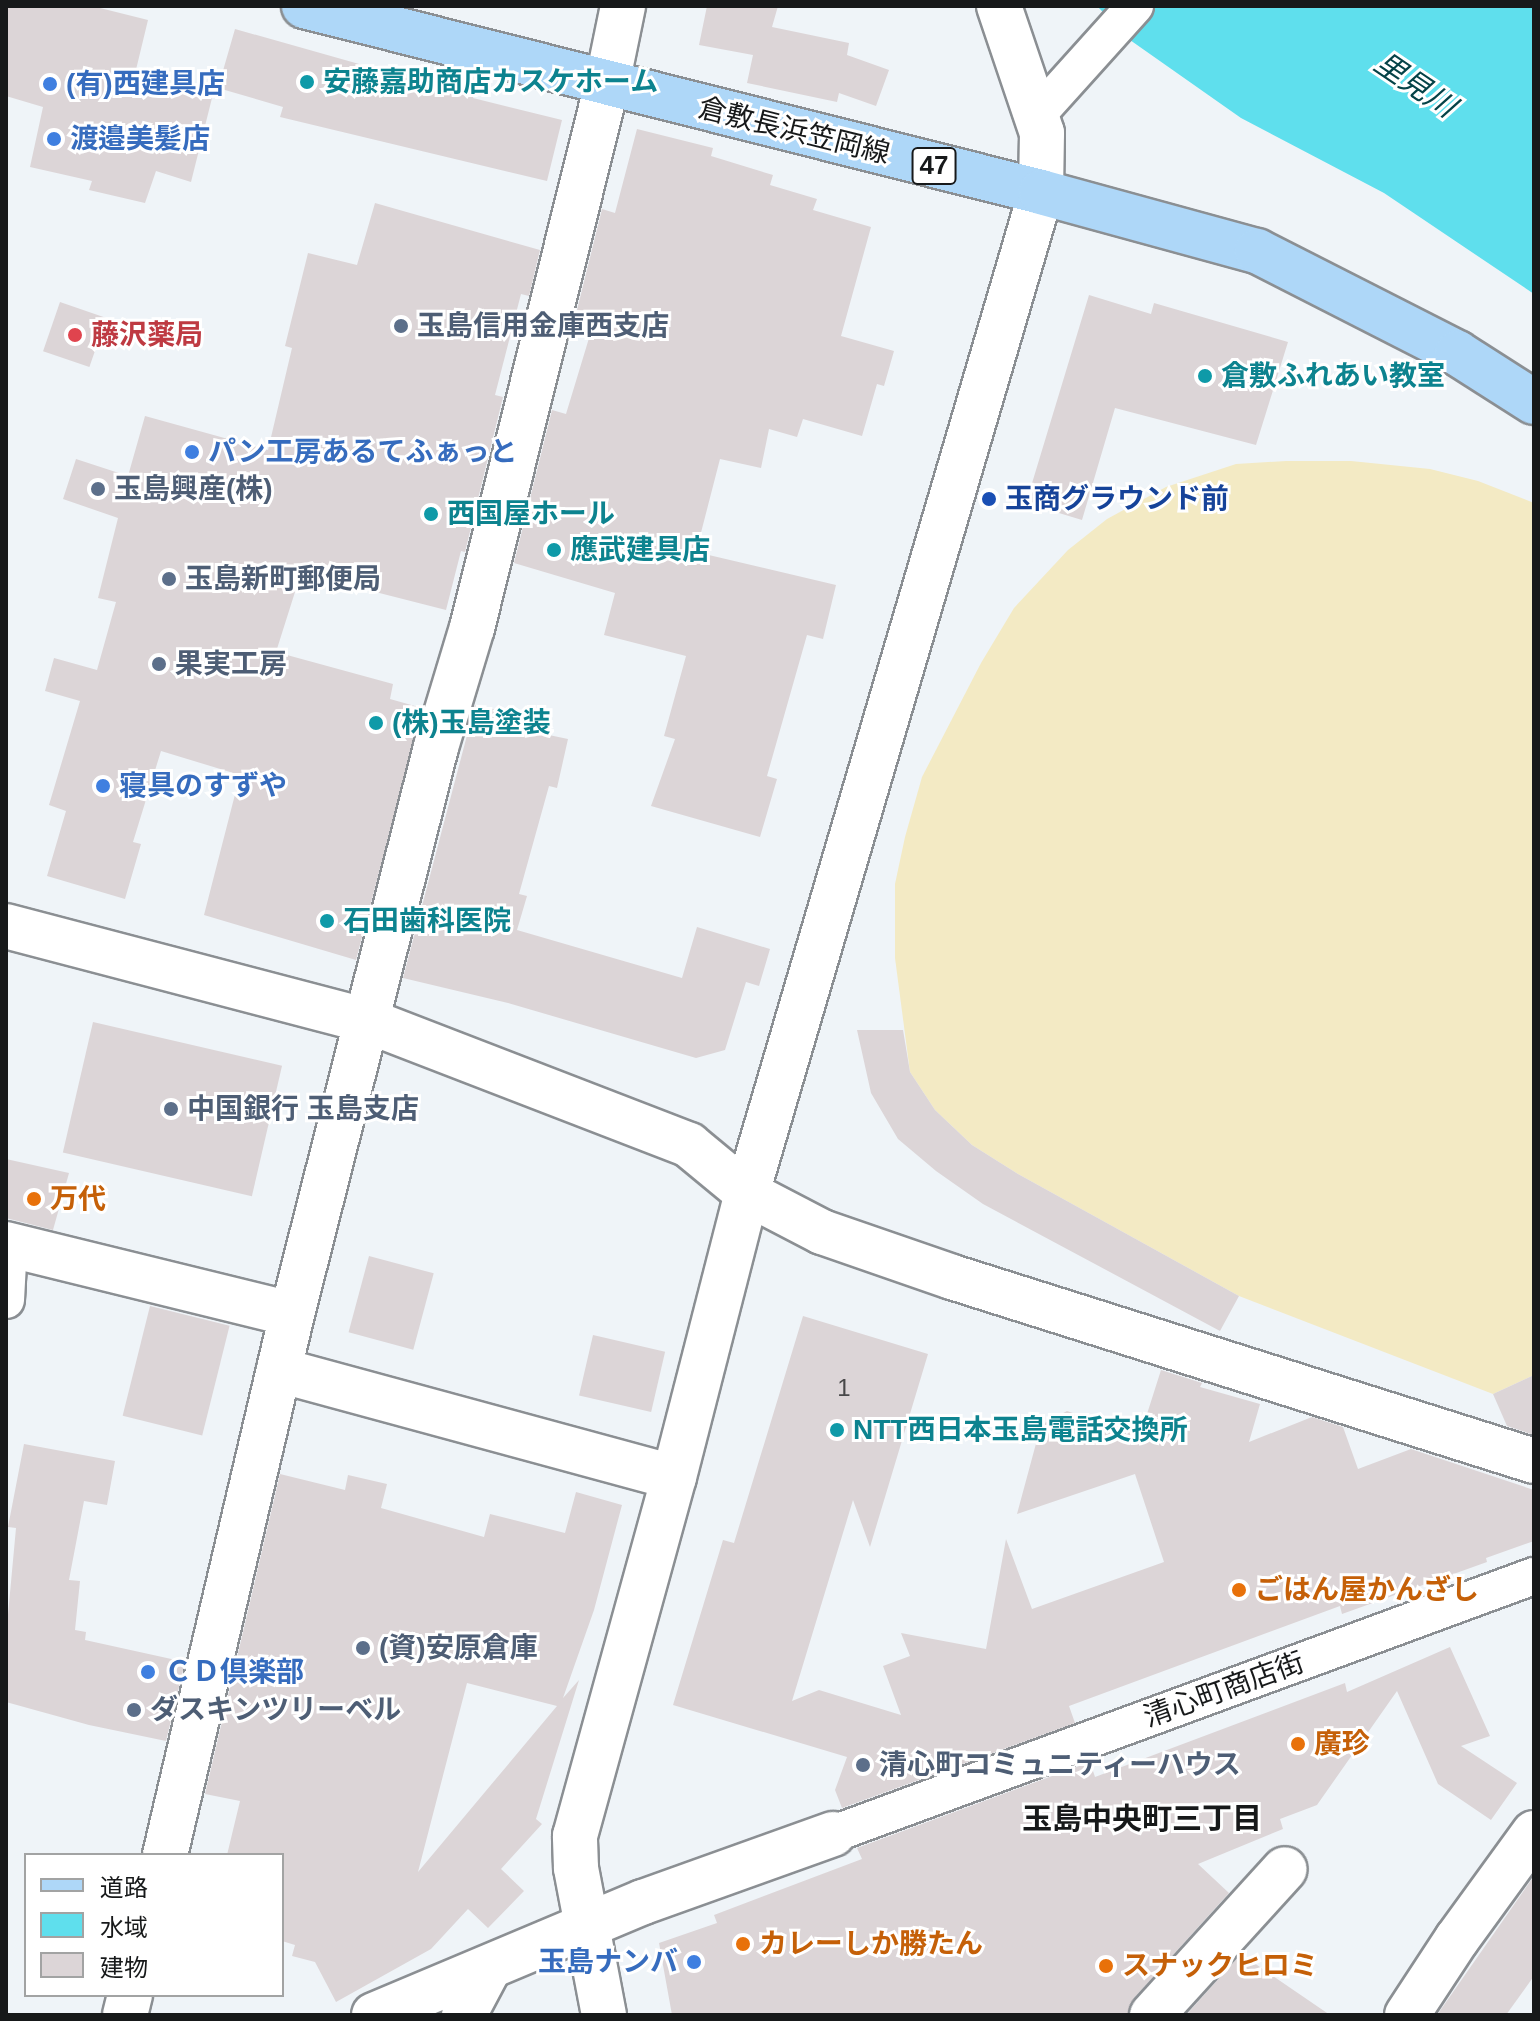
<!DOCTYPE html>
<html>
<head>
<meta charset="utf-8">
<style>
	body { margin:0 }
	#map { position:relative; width:1540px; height:2021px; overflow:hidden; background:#eff4f8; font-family:Helvetica,"Noto Sans JP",sans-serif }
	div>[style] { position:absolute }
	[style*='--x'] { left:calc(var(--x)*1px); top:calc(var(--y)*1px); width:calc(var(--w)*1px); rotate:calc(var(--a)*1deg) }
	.sand>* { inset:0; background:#f3eac4 }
	.water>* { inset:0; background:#5fdfed }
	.building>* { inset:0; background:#dcd5d7; transform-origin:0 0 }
	.roads { filter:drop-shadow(2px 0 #8b8f93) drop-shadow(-2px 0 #8b8f93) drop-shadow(0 2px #8b8f93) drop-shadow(0 -2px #8b8f93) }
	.pedestrian>* { height:36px; margin:-18px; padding:0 18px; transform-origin:18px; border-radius:18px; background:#fff }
	.minor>* { height:44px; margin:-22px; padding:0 22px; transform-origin:22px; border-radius:22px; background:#fff }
	.tertiary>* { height:44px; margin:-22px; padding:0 22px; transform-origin:22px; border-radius:22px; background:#fff }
	.primary>* { height:44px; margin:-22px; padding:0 22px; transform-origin:22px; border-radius:22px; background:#aed7f8 }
	.dots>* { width:22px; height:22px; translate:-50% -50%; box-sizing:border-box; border:4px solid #fff; border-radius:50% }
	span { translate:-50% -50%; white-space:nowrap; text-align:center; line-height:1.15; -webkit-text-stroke:6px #fff; paint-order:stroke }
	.number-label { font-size:24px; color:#484849 }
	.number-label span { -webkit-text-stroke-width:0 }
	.shield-label span { padding:2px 6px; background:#fff; border:2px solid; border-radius:6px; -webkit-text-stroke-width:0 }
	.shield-label { font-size:26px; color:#17191a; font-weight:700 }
	.culture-label { font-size:28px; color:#0d838f; font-weight:700 }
	.left { translate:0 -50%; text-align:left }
	.shop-label { font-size:28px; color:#366cbe; font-weight:700 }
	.right { translate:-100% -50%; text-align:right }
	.street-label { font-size:28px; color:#17191a }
	.service-label { font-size:28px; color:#4e5e75; font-weight:700 }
	.health-label { font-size:28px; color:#be3a42; font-weight:700 }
	.transit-label { font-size:28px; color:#164399; font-weight:700 }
	.food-label { font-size:28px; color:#c56008; font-weight:700 }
	.water-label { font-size:30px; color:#054348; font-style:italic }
	.neighbourhood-label { font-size:30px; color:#17191a; font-weight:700 }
	.frame { position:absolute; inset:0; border:8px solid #17191a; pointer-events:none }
	.legend { position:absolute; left:24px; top:1853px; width:260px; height:144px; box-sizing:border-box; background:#fff; border:2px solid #a2a3a3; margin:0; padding:10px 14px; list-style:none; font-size:24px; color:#17191a }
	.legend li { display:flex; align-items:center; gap:16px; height:40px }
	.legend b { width:40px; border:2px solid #a2a3a3 }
</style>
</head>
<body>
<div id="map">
	<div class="sand">
		<i style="clip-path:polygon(1286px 461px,1351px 461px,1430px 469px,1478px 481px,1534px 503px,1534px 1375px,1493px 1394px,1239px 1296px,1018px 1174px,972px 1145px,935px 1110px,910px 1072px,895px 958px,895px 884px,905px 837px,922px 777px,981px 663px,1014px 608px,1068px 550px,1107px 519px,1166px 487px,1236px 464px)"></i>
	</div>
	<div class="water">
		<i style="clip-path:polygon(1097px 6px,1534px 7px,1534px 294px,1384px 193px,1241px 118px,1130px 40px)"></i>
	</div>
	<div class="building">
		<i style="clip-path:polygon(6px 6px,92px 6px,148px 20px,134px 78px,212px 98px,191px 182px,156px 171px,145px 203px,89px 190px,92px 181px,30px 167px,43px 107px,6px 96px)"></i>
		<i style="clip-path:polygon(707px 6px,778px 6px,772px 27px,849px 43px,847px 55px,889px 70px,876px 106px,839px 93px,837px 102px,747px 83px,753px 55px,699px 45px)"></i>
		<i style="clip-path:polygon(235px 29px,405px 77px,407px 71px,475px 92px,473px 98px,562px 120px,547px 181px,280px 117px,283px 107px,218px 88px)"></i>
		<i style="clip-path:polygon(637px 129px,713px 148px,711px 156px,773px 175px,770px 185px,817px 199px,813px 210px,871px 227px,841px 336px,894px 351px,884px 386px,877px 384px,862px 436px,803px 419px,797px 437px,769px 429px,761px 468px,720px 459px,696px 552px,836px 585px,823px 639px,807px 635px,767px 776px,777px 779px,760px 837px,651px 806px,675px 739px,664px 736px,686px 656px,604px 635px,615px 593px,514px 563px,552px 410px,566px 414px,596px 315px,577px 310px,602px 209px,615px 213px)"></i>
		<i style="clip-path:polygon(375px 203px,540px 250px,529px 296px,521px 294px,495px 395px,503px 397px,465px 552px,461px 551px,446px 610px,301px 573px,276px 652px,393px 684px,390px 699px,422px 708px,356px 960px,204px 915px,240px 775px,161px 751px,133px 842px,141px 844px,125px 899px,47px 876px,66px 811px,49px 805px,80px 701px,45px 691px,54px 658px,97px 670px,116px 602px,98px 598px,118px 518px,63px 499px,76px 459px,128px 476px,145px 416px,268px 450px,292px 348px,285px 346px,308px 253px,357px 265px)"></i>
		<i style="clip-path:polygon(1089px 295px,1151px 314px,1154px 303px,1288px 342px,1256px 445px,1115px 408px,1082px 520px,1026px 503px)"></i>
		<i style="left:60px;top:302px;width:49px;height:52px;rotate:19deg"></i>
		<i style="clip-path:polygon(475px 705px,529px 717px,520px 729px,568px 739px,557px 788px,549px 786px,519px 894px,527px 896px,517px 930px,682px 978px,697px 927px,770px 949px,759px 986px,746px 982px,725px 1050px,696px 1058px,508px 1003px,403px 978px)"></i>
		<i style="left:93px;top:1022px;width:194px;height:134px;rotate:13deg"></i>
		<i style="clip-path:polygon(857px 1030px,903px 1030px,910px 1072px,935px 1110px,972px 1145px,1018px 1174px,1239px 1296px,1220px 1331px,983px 1204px,936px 1171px,898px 1139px,871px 1093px)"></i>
		<i style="clip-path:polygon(6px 1159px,69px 1173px,53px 1230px,6px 1218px)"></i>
		<i style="left:369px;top:1256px;width:67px;height:79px;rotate:15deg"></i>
		<i style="left:150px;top:1306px;width:82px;height:113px;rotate:14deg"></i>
		<i style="clip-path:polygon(803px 1316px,928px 1354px,870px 1547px,853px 1500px,792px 1701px,819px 1690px,901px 1715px,883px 1666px,910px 1656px,901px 1633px,986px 1649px,1006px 1539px,1032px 1609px,1164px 1562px,1135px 1474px,1017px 1514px,1041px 1425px,1067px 1411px,1140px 1436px,1161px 1370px,1202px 1383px,1200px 1387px,1260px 1404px,1249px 1442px,1312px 1417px,1343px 1427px,1358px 1469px,1411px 1449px,1534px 1490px,1534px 1541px,1486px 1558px,1487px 1562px,1342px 1614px,1340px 1606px,1069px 1706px,1075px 1723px,842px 1808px,835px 1790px,847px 1757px,673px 1705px,723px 1540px,734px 1543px)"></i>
		<i style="left:593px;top:1335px;width:74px;height:62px;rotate:13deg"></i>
		<i style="clip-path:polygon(1534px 1375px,1534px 1435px,1507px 1426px,1493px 1394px)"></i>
		<i style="clip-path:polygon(24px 1444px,115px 1461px,107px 1505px,84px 1501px,69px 1580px,80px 1581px,75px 1630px,86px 1632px,85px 1640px,185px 1662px,166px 1741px,89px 1725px,6px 1702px,6px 1636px,16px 1528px,8px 1527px)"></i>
		<i style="clip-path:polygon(evenodd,280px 1474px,345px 1490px,348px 1475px,387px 1484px,381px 1508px,484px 1537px,490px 1514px,565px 1533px,576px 1492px,622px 1505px,594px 1610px,563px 1698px,579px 1680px,536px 1819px,542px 1824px,501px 1869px,524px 1891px,488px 1928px,468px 1909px,431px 1949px,336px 2002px,315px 1962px,292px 1956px,295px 1945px,282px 1941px,282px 1855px,227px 1855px,240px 1801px,205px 1794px,280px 1474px,467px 1683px,557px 1706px,418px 1872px,467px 1683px)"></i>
		<i style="clip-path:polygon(1450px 1647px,1490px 1736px,1461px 1746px,1517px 1783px,1491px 1820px,1438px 1784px,1397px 1691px,1317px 1805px,1280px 1819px,1283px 1829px,1198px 1864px,1229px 1893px,1134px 1998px,1128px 2015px,672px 2015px,659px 1943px,717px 1923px,714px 1915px,862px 1859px,857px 1848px,1090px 1762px,1095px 1777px,1345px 1683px,1347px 1692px)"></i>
		<i style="clip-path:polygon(1534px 1876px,1534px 1976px,1506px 2015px,1437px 2015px)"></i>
		<i style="clip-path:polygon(1241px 1954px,1330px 2015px,1186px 2015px)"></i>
	</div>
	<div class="roads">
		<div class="pedestrian">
			<i style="--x:1036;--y:116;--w:148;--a:-48"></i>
			<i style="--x:6;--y:1300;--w:55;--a:-86.9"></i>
			<i style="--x:833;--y:1834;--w:747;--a:-20.21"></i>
		</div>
		<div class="minor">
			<i style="--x:999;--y:6;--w:134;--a:71.3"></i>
			<i style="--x:1042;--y:133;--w:59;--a:91"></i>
			<i style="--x:747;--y:1193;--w:85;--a:27.5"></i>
			<i style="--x:822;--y:1232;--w:138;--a:19.1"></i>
			<i style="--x:952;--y:1277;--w:610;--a:17.54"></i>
			<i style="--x:6;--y:1244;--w:294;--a:13.8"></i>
			<i style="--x:279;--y:1370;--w:409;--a:15.2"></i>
			<i style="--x:165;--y:1855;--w:556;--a:-76.79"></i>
			<i style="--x:292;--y:1314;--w:585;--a:-75.75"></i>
			<i style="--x:436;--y:747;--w:124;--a:-73.2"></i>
			<i style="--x:472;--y:628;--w:561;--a:-76.06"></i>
			<i style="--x:607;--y:84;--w:80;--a:-78.4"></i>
			<i style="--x:125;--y:2015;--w:21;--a:-76"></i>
			<i style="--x:374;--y:2015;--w:292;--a:-22.8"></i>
			<i style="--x:643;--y:1902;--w:202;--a:-19.7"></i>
			<i style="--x:464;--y:2015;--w:53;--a:-62"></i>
			<i style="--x:1152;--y:2015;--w:197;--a:-47.7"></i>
			<i style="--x:1407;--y:2015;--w:91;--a:-56.7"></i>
			<i style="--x:1457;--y:1939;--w:131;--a:-54"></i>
		</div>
		<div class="tertiary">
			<i style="--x:6;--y:926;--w:374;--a:14.7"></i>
			<i style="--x:368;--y:1021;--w:344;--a:21.1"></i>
			<i style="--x:689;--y:1145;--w:75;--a:39.6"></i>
			<i style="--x:604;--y:2015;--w:150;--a:-100.8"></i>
			<i style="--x:576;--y:1868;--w:32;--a:-92"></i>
			<i style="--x:575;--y:1836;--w:372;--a:-74.6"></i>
			<i style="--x:674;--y:1477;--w:293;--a:-75.6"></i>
			<i style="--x:747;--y:1193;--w:1043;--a:-73.63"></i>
		</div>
		<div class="primary">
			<i style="--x:304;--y:6;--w:760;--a:14.16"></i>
			<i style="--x:1041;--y:192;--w:224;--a:15.3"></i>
			<i style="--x:1257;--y:251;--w:225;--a:27"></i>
			<i style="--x:1457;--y:353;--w:91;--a:32.5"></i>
		</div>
	</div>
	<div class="dots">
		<i style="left:307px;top:82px;background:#0f9aa8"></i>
		<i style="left:50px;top:84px;background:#3f7fe0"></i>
		<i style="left:54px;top:139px;background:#3f7fe0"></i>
		<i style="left:401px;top:326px;background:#5c6f8a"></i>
		<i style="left:75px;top:335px;background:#e0444e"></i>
		<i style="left:1205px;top:376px;background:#0f9aa8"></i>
		<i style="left:192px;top:452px;background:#3f7fe0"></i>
		<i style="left:98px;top:489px;background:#5c6f8a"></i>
		<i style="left:989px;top:499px;background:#1a4fb4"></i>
		<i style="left:431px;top:514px;background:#0f9aa8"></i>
		<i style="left:554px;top:550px;background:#0f9aa8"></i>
		<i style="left:169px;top:579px;background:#5c6f8a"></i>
		<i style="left:159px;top:664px;background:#5c6f8a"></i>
		<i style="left:376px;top:723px;background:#0f9aa8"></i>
		<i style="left:103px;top:786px;background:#3f7fe0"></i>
		<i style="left:327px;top:921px;background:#0f9aa8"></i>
		<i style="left:171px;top:1109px;background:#5c6f8a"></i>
		<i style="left:34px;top:1199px;background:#e8710a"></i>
		<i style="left:837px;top:1430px;background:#0f9aa8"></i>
		<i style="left:1239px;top:1590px;background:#e8710a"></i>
		<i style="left:363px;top:1648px;background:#5c6f8a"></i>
		<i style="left:148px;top:1672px;background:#3f7fe0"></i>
		<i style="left:134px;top:1710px;background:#5c6f8a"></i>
		<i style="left:1298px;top:1744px;background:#e8710a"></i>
		<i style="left:863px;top:1765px;background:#5c6f8a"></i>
		<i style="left:743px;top:1944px;background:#e8710a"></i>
		<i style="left:694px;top:1962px;background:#3f7fe0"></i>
		<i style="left:1106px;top:1966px;background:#e8710a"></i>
	</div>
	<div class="number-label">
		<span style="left:844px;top:1388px">1</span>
	</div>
	<div class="shield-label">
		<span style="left:934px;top:166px">47</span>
	</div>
	<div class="culture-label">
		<span class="left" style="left:323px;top:82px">安藤嘉助商店カスケホーム</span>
		<span class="left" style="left:1221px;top:376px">倉敷ふれあい教室</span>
		<span class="left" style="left:447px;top:514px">西国屋ホール</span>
		<span class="left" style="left:570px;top:550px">應武建具店</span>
		<span class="left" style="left:392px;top:723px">(株)玉島塗装</span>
		<span class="left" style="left:343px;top:921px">石田歯科医院</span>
		<span class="left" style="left:853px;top:1430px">NTT西日本玉島電話交換所</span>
	</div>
	<div class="shop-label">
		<span class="left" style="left:66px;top:84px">(有)西建具店</span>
		<span class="left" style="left:70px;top:139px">渡邉美髪店</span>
		<span class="left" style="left:208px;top:452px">パン工房あるてふぁっと</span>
		<span class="left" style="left:119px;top:786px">寝具のすずや</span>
		<span class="left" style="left:164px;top:1672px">ＣＤ倶楽部</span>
		<span class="right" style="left:678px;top:1962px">玉島ナンバ</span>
	</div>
	<div class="street-label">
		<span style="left:794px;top:131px;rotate:14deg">倉敷長浜笠岡線</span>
		<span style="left:1224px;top:1690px;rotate:-20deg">清心町商店街</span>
	</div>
	<div class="service-label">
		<span class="left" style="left:417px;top:326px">玉島信用金庫西支店</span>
		<span class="left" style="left:114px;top:489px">玉島興産(株)</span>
		<span class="left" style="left:185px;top:579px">玉島新町郵便局</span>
		<span class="left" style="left:175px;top:664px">果実工房</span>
		<span class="left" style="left:187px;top:1109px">中国銀行 玉島支店</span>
		<span class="left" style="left:379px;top:1648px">(資)安原倉庫</span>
		<span class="left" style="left:150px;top:1710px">ダスキンツリーベル</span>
		<span class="left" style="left:879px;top:1765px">清心町コミュニティーハウス</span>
	</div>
	<div class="health-label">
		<span class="left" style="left:91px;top:335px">藤沢薬局</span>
	</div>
	<div class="transit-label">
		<span class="left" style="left:1005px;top:499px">玉商グラウンド前</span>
	</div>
	<div class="food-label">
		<span class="left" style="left:50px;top:1199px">万代</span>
		<span class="left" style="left:1255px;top:1590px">ごはん屋かんざし</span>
		<span class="left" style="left:1314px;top:1744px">廣珍</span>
		<span class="left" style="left:759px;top:1944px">カレーしか勝たん</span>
		<span class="left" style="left:1122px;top:1966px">スナックヒロミ</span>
	</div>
	<div class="water-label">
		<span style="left:1415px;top:85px;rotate:34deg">里見川</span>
	</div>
	<div class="neighbourhood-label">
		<span style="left:1142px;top:1819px">玉島中央町三丁目</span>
	</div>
	<div class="frame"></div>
	<ul class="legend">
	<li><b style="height:10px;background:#aed7f8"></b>道路</li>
	<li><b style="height:22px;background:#5fdfed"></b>水域</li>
	<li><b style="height:22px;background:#dcd5d7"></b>建物</li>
	</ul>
</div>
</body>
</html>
